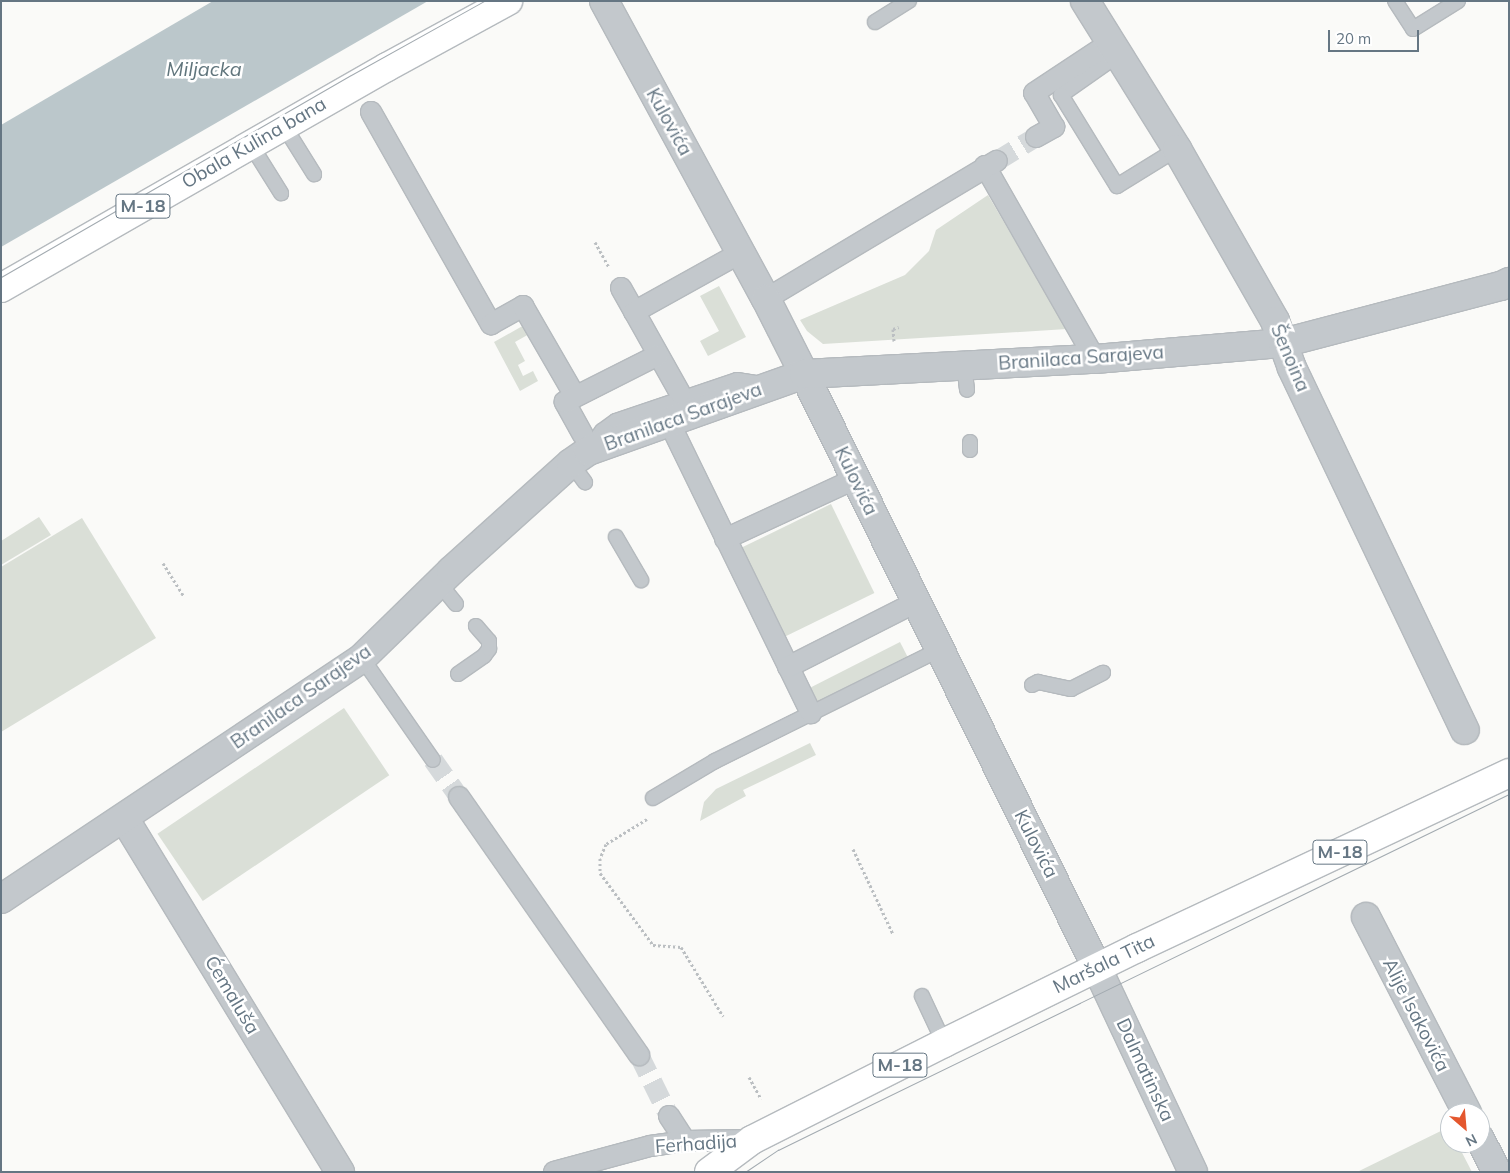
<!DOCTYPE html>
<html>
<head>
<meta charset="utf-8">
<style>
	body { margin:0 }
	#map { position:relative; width:1510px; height:1173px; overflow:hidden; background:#fafaf8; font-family:Mulish,sans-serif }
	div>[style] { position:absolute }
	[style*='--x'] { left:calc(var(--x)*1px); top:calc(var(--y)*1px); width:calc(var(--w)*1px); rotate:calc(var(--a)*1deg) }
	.green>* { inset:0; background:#dadfd7; transform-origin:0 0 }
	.water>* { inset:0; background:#bbc7cb }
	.pedestrian-tunnel>* { height:20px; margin-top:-10px; transform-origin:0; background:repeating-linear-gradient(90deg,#d5d9db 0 20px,transparent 0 30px) }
	.path>* { height:3px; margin-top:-1.5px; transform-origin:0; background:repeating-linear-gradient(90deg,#bbbfc2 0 2.5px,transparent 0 5px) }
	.roads { filter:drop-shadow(1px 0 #b5babe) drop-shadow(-1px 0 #b5babe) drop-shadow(0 1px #b5babe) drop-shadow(0 -1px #b5babe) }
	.service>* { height:14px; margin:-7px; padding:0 7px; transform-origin:7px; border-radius:7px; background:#c3c8cc }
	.pedestrian>* { height:20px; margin:-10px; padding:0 10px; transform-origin:10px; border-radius:10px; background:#c3c8cc }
	.minor>* { height:28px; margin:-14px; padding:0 14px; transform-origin:14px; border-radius:14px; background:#c3c8cc }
	.primary>* { height:28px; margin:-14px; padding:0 14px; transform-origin:14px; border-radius:14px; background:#fff }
	.tram>* { height:1px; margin:-0.5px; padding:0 0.5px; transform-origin:0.5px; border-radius:0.5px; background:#a2aab0 }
	span { translate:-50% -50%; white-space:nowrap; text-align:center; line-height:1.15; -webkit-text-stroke:5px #fff; paint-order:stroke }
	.shield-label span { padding:1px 4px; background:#fff; border:1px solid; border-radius:4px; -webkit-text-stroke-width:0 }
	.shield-label { font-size:18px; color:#657683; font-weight:700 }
	.street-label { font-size:19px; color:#657683 }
	.water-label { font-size:20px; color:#60757c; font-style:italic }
	.frame { position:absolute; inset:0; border:2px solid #657683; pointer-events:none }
	.north { position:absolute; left:1440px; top:1103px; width:50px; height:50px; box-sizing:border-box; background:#fff; border:1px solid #c1c8cd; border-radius:50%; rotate:153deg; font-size:14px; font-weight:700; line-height:20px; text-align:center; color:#657683 }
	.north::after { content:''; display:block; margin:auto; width:18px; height:22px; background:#e4572e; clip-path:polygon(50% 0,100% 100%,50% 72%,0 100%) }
	.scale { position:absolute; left:1328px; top:30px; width:91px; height:22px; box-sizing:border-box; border:2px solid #657683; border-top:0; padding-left:6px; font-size:15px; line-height:18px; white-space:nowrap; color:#657683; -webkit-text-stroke:4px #fff; paint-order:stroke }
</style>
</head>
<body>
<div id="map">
	<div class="green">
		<i style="clip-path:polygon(988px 195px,1067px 329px,823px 344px,807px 331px,800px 320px,905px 275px,929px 251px,936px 230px)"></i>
		<i style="clip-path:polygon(719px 286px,746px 337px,708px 356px,700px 341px,719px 331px,700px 296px)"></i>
		<i style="clip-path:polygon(526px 324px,531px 333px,515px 342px,525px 361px,518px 365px,523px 376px,533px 371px,538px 381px,520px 391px,494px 342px)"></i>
		<i style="left:831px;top:504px;width:99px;height:101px;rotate:64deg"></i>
		<i style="clip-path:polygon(39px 517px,51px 535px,1px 565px,1px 541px)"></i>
		<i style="clip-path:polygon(82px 518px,156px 638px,1px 732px,1px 567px)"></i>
		<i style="left:900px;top:642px;width:25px;height:102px;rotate:63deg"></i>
		<i style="left:344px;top:708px;width:81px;height:225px;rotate:56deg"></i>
		<i style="clip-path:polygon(810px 743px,816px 755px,743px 790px,746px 796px,700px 821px,704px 802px,716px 789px)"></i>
		<i style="clip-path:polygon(1449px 1127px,1450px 1143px,1457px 1143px,1472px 1172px,1357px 1172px)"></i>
	</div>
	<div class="water">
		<i style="clip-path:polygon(213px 1px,428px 1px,1px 247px,1px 125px)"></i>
	</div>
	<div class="pedestrian-tunnel">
		<i style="--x:997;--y:161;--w:46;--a:-31.6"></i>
		<i style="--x:433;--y:760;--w:45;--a:54.9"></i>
		<i style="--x:639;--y:1055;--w:68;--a:63.8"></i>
	</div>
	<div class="path">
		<i style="--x:595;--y:242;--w:29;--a:61"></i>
		<i style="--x:894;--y:341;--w:12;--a:-95"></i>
		<i style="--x:893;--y:329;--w:6;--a:-18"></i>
		<i style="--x:163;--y:563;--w:39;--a:58"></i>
		<i style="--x:647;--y:819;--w:48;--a:148.6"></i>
		<i style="--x:606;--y:844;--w:15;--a:113"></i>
		<i style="--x:600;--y:858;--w:15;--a:90"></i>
		<i style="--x:600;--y:873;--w:89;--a:53.6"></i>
		<i style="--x:653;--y:945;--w:28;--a:4"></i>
		<i style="--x:681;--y:947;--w:81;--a:58.7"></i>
		<i style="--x:853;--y:849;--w:94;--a:64.8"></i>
		<i style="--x:749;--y:1077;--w:25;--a:61"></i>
	</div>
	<div class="roads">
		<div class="service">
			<i style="--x:1395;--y:1;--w:33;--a:57"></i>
			<i style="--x:1413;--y:29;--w:53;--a:-31.9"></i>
			<i style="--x:875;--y:22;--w:40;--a:-32"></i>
			<i style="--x:1118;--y:55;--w:70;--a:144.9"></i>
			<i style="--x:1061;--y:95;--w:107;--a:58.4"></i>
			<i style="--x:1117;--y:186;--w:70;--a:-31.7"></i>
			<i style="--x:284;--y:126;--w:57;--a:58"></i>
			<i style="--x:251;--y:145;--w:57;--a:58"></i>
			<i style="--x:964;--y:365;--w:25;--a:83"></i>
			<i style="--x:970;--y:442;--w:8;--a:90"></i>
			<i style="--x:591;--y:446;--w:19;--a:-54"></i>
			<i style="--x:602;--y:431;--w:17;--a:-36"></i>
			<i style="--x:616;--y:421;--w:128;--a:-18.7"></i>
			<i style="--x:737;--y:380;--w:24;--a:9"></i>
			<i style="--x:571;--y:463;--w:24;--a:54"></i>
			<i style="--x:616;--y:537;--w:50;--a:59.8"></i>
			<i style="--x:439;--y:583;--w:27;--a:51"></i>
			<i style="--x:362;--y:658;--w:124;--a:55.2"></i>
			<i style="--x:458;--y:674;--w:32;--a:-35"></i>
			<i style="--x:484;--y:656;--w:9;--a:-54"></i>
			<i style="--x:489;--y:649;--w:8;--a:-90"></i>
			<i style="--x:489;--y:641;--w:20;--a:-131"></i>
			<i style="--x:1032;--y:685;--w:7;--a:-27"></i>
			<i style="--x:1038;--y:682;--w:34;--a:12"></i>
			<i style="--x:1071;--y:689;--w:36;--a:-27"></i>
			<i style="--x:653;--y:798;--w:72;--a:-30.8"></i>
			<i style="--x:715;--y:761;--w:250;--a:-26.4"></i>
			<i style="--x:922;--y:996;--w:52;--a:64.9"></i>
		</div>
		<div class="pedestrian">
			<i style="--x:371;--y:112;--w:244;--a:60.5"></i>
			<i style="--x:491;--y:324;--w:37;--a:-29"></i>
			<i style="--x:523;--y:306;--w:104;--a:60"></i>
			<i style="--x:1036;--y:137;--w:21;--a:-29"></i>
			<i style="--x:1054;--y:127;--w:39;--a:-120"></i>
			<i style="--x:1034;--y:93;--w:92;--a:-33.5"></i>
			<i style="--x:985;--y:166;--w:222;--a:60.3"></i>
			<i style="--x:621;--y:288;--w:120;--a:60.7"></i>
			<i style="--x:766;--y:299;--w:269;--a:-30.9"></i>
			<i style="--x:634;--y:312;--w:121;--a:-29.1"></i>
			<i style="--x:669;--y:422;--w:324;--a:64"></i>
			<i style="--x:583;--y:435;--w:38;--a:-119"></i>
			<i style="--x:565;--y:402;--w:104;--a:-26.8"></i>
			<i style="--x:725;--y:539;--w:143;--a:-24.8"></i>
			<i style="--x:788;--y:667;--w:144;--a:-26.9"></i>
			<i style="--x:459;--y:797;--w:315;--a:55.1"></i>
			<i style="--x:669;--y:1116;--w:30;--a:57"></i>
			<i style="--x:554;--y:1172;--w:99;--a:-15.2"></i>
			<i style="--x:650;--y:1146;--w:35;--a:-8"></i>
			<i style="--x:685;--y:1141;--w:67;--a:-0.9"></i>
		</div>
		<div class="minor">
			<i style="--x:604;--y:1;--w:339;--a:61.5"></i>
			<i style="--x:766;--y:299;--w:84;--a:63.1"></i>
			<i style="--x:804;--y:374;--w:662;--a:63.74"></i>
			<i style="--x:1097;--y:968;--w:225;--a:64.8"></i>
			<i style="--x:1085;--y:1;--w:174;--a:58.1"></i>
			<i style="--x:1177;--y:149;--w:198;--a:60.3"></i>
			<i style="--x:1275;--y:321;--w:50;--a:70.1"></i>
			<i style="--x:1292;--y:368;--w:401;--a:64.5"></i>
			<i style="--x:124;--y:818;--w:415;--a:58.6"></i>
			<i style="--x:1;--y:899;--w:434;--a:-33.7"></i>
			<i style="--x:362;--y:658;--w:124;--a:-44.3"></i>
			<i style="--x:451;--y:571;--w:161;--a:-42"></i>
			<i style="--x:571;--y:463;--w:21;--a:-35"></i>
			<i style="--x:588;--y:451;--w:229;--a:-19.6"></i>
			<i style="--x:804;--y:374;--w:291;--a:-3"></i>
			<i style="--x:1095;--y:359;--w:189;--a:-4.9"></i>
			<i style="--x:1283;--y:343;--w:225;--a:-14.7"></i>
			<i style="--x:1501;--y:286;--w:9;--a:-27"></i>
			<i style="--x:1366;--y:917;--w:220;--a:62.7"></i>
			<i style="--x:1480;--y:1139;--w:37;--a:63"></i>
		</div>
		<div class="primary">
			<i style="--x:1;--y:288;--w:445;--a:-29.8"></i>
			<i style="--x:387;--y:67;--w:138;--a:-28.6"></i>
			<i style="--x:709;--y:1172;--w:54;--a:-36.7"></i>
			<i style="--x:752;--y:1140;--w:215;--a:-26.8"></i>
			<i style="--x:944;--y:1043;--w:215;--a:-26.2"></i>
			<i style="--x:1137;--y:948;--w:411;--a:-25.2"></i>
		</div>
	</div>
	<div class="tram">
		<i style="--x:1;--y:277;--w:404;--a:-30"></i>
		<i style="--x:351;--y:75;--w:152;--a:-29.1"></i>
		<i style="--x:745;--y:1172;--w:40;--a:-34"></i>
		<i style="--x:778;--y:1150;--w:55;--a:-26.1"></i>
		<i style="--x:827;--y:1126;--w:759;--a:-25.96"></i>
	</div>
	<div class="shield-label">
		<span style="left:143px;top:206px">M-18</span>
		<span style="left:1340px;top:852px">M-18</span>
		<span style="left:900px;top:1065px">M-18</span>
	</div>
	<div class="street-label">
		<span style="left:669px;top:122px;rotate:61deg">Kulovića</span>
		<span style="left:254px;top:143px;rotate:-30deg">Obala Kulina bana</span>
		<span style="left:1081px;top:358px;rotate:-4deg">Branilaca Sarajeva</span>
		<span style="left:1290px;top:358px;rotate:67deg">Šenoina</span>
		<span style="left:683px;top:417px;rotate:-20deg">Branilaca Sarajeva</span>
		<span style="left:856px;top:481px;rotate:64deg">Kulovića</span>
		<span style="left:301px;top:697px;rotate:-35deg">Branilaca Sarajeva</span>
		<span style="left:1036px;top:844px;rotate:63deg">Kulovića</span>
		<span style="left:1104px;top:964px;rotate:-26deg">Maršala Tita</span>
		<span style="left:232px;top:995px;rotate:59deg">Ćemaluša</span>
		<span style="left:1416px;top:1015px;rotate:63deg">Alije Isakovića</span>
		<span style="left:1145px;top:1070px;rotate:65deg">Dalmatinska</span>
		<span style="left:696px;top:1144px;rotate:-4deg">Ferhadija</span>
	</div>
	<div class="water-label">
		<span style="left:204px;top:68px">Miljacka</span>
	</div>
	<div class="frame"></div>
	<div class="north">N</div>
	<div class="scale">20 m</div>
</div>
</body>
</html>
